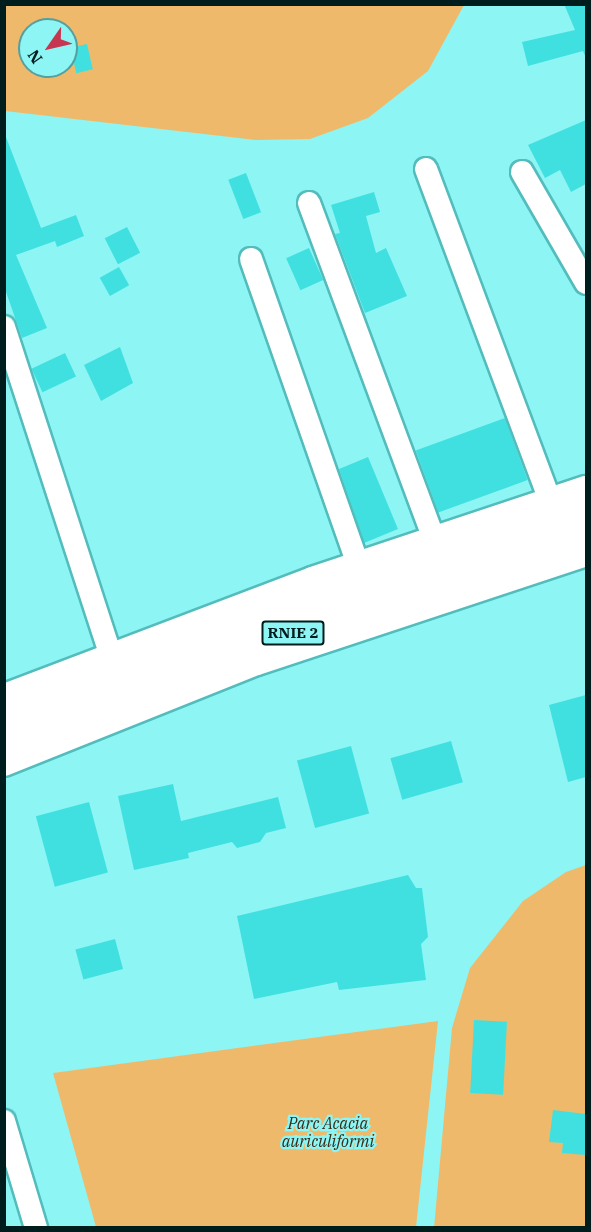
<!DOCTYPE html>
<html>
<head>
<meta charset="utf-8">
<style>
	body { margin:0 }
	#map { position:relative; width:591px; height:1232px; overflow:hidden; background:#8df5f4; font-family:"IBM Plex Serif",serif }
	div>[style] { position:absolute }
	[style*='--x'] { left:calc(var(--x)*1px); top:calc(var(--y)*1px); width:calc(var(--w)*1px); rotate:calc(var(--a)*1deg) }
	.green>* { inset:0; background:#efb96b }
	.building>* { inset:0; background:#41e0e0; transform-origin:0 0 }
	.roads { filter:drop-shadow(2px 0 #53bcbc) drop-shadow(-2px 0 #53bcbc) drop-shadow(0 2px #53bcbc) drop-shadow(0 -2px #53bcbc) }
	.minor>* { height:22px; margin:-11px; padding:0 11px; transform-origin:11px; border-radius:11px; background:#fff }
	.highway>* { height:32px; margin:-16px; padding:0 16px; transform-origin:16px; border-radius:16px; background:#fff }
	span { translate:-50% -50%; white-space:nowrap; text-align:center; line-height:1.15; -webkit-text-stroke:4.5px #8df5f4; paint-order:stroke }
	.shield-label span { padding:2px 4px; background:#8df5f4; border:2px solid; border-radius:4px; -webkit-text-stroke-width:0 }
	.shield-label { font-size:15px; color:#001d1d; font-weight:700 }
	.park-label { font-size:16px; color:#3a2c18; font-style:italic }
	.frame { position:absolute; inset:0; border:6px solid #001d1d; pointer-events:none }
	.north { position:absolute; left:18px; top:18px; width:60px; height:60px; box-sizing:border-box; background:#8df5f4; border:2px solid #559f9e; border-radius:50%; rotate:236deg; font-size:16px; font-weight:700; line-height:24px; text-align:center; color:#001d1d }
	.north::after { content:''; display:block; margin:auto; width:21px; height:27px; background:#c73650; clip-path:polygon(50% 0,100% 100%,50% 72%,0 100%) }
</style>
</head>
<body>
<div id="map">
	<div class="green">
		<i style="clip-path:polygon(evenodd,5px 5px,464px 5px,428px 71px,368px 118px,310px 139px,256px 140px,5px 111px,5px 5px,30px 30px,66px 30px,66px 66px,30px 66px,30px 30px)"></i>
		<i style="clip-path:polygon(586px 865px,586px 1227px,434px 1228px,452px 1028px,470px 968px,523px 901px,566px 872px)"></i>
		<i style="clip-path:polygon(438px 1021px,416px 1227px,96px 1227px,53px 1073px)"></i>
	</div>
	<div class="building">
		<i style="clip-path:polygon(564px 4px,586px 4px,586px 58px,583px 51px,528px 66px,522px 42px,575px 30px)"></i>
		<i style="left:87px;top:44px;width:26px;height:17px;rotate:77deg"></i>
		<i style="clip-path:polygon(586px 120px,586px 184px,571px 192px,560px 170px,545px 178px,528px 145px)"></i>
		<i style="clip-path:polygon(6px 137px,41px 228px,76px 215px,84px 236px,57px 247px,55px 241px,16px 255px,47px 328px,22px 338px,4px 286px)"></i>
		<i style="left:246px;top:173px;width:42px;height:19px;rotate:69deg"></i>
		<i style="clip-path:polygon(374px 192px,380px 212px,366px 216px,376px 253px,386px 248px,407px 296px,365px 313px,335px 234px,340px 233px,331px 205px)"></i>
		<i style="left:127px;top:227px;width:29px;height:25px;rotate:63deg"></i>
		<i style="left:309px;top:248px;width:35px;height:25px;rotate:66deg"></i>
		<i style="left:119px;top:267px;width:21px;height:22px;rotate:61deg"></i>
		<i style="clip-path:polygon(120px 347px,133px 383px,101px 401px,84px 365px)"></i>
		<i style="left:65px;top:353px;width:26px;height:37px;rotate:65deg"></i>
		<i style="left:505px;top:418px;width:66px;height:95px;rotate:70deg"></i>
		<i style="clip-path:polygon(368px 457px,398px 529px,364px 543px,339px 469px)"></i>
		<i style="clip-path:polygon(586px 695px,586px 777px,568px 782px,549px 705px)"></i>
		<i style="left:451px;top:741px;width:43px;height:63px;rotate:74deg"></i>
		<i style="left:351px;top:746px;width:70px;height:56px;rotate:75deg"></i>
		<i style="clip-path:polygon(173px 784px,181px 821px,278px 797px,286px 828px,266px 833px,260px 842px,237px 848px,232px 842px,188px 853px,189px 858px,134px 870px,118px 796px)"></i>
		<i style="left:89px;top:802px;width:73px;height:55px;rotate:75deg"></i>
		<i style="clip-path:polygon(408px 875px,416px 888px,422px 888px,428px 937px,421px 944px,426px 980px,339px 990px,337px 982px,254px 999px,237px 916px)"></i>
		<i style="left:115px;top:939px;width:31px;height:41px;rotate:75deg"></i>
		<i style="left:474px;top:1020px;width:33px;height:73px;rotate:3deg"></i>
		<i style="clip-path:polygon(553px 1110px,586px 1114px,586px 1155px,562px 1153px,563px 1143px,549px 1142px)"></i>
	</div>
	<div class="roads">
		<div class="minor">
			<i style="--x:426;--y:169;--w:351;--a:69.5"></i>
			<i style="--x:522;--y:172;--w:128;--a:60"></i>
			<i style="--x:309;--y:203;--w:355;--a:69.6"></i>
			<i style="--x:251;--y:259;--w:321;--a:70.7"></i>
			<i style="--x:4;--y:327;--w:343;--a:72"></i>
			<i style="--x:4;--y:695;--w:329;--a:-20.8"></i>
			<i style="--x:312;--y:578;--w:289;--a:-18.4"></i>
			<i style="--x:4;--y:765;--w:272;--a:-21.8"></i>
			<i style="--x:257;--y:664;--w:347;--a:-18.3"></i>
			<i style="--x:4;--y:1121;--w:112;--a:73.3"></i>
		</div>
		<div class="highway">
			<i style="--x:4;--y:716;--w:260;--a:-21.4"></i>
			<i style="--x:246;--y:621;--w:359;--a:-18.7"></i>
			<i style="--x:4;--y:746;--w:354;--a:-21.4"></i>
			<i style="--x:334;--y:617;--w:265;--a:-17.8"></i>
		</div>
	</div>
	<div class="shield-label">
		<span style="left:293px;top:633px">RNIE 2</span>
	</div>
	<div class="park-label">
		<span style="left:328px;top:1132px">Parc Acacia<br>auriculiformi</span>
	</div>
	<div class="frame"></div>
	<div class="north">N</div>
</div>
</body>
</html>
